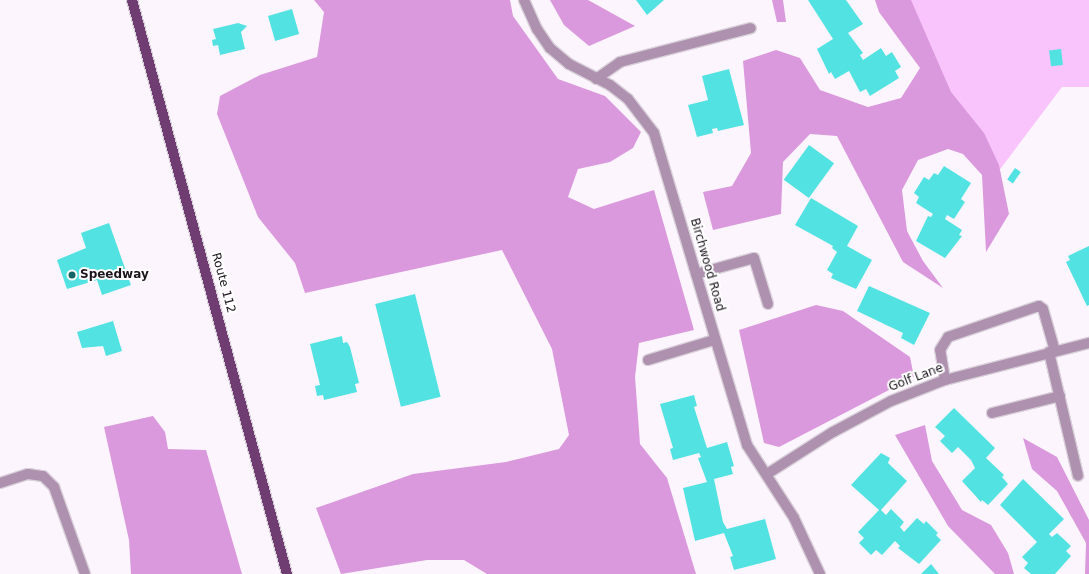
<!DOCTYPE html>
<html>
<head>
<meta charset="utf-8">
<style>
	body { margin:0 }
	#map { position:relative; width:1089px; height:574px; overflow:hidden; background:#fdf5fd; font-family:"DejaVu Sans",sans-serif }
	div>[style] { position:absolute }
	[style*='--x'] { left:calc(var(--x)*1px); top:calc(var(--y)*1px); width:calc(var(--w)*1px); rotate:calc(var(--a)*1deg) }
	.green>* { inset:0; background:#f8c4fb }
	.forest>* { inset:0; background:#da98dd }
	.building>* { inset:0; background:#53e2e2; transform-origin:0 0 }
	.roads { filter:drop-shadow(1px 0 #d9d1d9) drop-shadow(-1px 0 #d9d1d9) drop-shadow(0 1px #d9d1d9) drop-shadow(0 -1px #d9d1d9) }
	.minor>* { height:10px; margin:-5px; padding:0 5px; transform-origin:5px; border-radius:5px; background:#ae91af }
	.major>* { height:10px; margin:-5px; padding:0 5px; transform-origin:5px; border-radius:5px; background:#6f3d72 }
	.dots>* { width:11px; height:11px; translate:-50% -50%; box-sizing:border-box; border:2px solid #fff; border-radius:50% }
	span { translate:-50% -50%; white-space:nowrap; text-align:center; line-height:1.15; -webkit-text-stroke:4px #fff; paint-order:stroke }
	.street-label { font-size:12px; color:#1b151c }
	.poi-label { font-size:12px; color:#1b151c; font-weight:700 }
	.left { translate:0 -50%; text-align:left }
</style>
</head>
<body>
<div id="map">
	<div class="green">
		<i style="clip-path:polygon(893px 0,1089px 0,1089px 87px,1062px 87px,995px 176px)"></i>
	</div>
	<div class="forest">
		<i style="clip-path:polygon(314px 0,510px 0,513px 16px,558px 79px,605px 96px,641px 132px,633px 148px,610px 162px,578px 169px,568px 197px,594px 209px,654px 190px,694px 330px,639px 343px,635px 377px,640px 444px,667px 478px,696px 574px,487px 574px,464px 560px,427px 560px,341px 574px,316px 508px,413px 474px,506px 462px,559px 449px,569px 435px,552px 349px,502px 250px,305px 293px,295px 263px,258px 217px,217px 114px,220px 96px,260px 75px,317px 57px,324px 12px)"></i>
		<i style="clip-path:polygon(550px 0,588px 0,635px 26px,589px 46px,564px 25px)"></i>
		<i style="clip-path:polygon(772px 0,783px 0,786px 22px,777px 22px)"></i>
		<i style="clip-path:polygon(875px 0,911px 0,951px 92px,984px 133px,999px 165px,1009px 214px,986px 252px,982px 175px,963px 154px,948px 149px,918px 160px,902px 190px,907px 231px,923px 261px,943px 288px,903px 262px,837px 136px,810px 134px,783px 162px,781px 214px,713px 230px,703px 192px,732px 186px,751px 153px,743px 61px,776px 50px,800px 58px,820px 90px,868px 107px,901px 98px,920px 68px,879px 12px)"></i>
		<i style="clip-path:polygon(816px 305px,843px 311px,910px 357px,914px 377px,779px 447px,764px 443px,739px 330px)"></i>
		<i style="clip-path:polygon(153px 416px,165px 432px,168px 449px,206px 450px,242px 574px,131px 574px,129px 540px,104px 427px)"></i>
		<i style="clip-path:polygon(925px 425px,932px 461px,962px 510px,991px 525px,1008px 553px,1014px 574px,995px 574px,948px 526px,895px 435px)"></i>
		<i style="clip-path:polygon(1023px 438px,1057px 457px,1089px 520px,1089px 574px,1085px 574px,1086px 543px,1057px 491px,1032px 469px)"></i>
	</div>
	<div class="building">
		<i style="clip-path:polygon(636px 0,664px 0,647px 15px)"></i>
		<i style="clip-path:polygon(808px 0,846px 0,863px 24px,848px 33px,863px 53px,860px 55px,863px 60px,881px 48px,886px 56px,892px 52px,901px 67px,895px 71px,899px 78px,870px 96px,866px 89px,860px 92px,849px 71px,835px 79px,831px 72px,829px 74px,817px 49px,833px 39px)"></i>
		<i style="left:292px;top:9px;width:26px;height:25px;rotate:74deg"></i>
		<i style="clip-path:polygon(238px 23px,247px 26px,241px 32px,245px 49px,220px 55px,218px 45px,213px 46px,212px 40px,216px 39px,213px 29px)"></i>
		<i style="left:1061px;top:49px;width:16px;height:12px;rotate:83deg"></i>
		<i style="clip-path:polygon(729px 69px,744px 125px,718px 131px,717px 128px,712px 129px,713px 133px,697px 137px,688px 105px,708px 100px,702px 76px)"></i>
		<i style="left:809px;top:145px;width:31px;height:43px;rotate:36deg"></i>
		<i style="clip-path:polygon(944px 166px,971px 183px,961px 199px,965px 202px,954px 219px,947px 215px,945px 219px,962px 230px,959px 235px,962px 236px,945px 258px,916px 241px,928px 216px,931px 217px,933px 214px,916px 203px,919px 197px,914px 193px,924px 177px,929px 180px,934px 173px,938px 175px)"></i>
		<i style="left:1015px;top:168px;width:7px;height:14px;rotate:34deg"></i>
		<i style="clip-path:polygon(811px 198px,858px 226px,847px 246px,872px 260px,856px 289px,831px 278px,833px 274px,827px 270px,837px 252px,832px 248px,833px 246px,795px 225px)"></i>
		<i style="clip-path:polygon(109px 223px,131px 285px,102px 295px,97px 280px,67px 289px,57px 260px,86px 248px,81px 233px)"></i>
		<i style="clip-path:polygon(1089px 246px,1089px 305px,1087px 306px,1066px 262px,1070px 260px,1068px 256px)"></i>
		<i style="clip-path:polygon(869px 286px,930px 313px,914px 345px,901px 338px,903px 333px,857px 311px)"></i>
		<i style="left:415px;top:294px;width:106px;height:41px;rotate:76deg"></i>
		<i style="clip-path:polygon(113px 321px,122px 351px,106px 356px,103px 346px,82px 348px,77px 332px)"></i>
		<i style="clip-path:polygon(342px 336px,343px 343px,347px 342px,350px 347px,359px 383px,355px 384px,357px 392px,324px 400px,323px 395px,317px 396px,315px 386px,320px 385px,310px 344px)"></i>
		<i style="clip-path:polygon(694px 395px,697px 406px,694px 407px,707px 448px,727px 442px,734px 466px,731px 467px,733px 474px,714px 479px,723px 522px,727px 529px,765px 519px,776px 559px,734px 570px,730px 557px,733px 556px,724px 533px,695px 541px,683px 488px,707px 482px,698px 458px,701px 457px,699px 453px,673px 460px,670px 449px,673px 448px,660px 404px)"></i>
		<i style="clip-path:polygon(954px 408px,995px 448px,986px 458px,1004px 475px,1002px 477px,1008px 484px,988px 505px,982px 500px,981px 502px,962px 481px,975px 468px,971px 460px,958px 447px,952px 453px,940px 441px,945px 436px,935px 427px)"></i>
		<i style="clip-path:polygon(881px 453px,890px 458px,888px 463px,907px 481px,881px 510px,886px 515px,891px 509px,904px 522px,900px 527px,904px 532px,917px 518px,924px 524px,926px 521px,938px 533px,936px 535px,941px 540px,919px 564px,898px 548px,900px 546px,895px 541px,882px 555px,876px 550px,871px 555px,859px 543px,864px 538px,858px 532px,879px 510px,851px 485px)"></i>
		<i style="clip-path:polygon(1023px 479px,1064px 519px,1049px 534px,1052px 537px,1057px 533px,1071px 546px,1066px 551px,1071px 556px,1055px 574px,1031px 574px,1024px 568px,1028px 563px,1022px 557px,1037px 542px,1000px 505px)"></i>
		<i style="clip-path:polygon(931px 564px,939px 574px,921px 574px)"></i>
	</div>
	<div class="roads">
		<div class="minor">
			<i style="--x:524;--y:0;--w:32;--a:66"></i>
			<i style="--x:537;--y:29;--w:23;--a:56"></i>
			<i style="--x:550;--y:48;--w:25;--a:40"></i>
			<i style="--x:569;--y:64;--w:46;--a:27.1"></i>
			<i style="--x:610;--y:85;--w:23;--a:38"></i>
			<i style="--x:628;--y:99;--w:43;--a:52.6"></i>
			<i style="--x:654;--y:133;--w:326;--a:73.4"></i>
			<i style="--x:747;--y:445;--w:87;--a:57.2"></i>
			<i style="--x:794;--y:518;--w:62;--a:65.1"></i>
			<i style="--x:596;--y:79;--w:29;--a:-35"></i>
			<i style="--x:620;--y:62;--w:135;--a:-14.5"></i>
			<i style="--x:696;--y:274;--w:60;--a:-15.4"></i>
			<i style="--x:754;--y:258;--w:48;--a:73.1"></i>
			<i style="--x:1049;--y:352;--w:127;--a:76.8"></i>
			<i style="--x:648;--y:360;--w:69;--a:-16.9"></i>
			<i style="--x:945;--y:380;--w:30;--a:-99"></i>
			<i style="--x:940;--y:350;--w:15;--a:-58"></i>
			<i style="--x:948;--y:337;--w:96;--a:-18.8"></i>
			<i style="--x:1039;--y:306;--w:5;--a:37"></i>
			<i style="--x:1043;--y:309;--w:44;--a:74.1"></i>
			<i style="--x:992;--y:413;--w:70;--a:-14"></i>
			<i style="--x:767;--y:474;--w:78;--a:-32.5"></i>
			<i style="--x:833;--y:432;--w:66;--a:-28.1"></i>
			<i style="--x:891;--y:401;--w:58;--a:-21.3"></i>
			<i style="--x:945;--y:380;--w:149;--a:-14.4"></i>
			<i style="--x:0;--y:483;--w:29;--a:-18"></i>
			<i style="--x:28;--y:474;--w:15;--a:8"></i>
			<i style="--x:43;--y:476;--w:16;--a:45"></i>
			<i style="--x:54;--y:487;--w:92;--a:70.4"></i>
		</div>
		<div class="major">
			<i style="--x:132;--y:0;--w:595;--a:74.89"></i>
		</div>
	</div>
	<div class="dots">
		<i style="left:72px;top:275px;background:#156565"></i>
	</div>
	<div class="street-label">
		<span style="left:707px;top:265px;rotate:74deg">Birchwood Road</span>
		<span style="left:223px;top:283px;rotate:75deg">Route 112</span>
		<span style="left:916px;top:378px;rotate:-21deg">Golf Lane</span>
	</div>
	<div class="poi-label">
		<span class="left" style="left:80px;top:275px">Speedway</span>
	</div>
</div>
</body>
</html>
